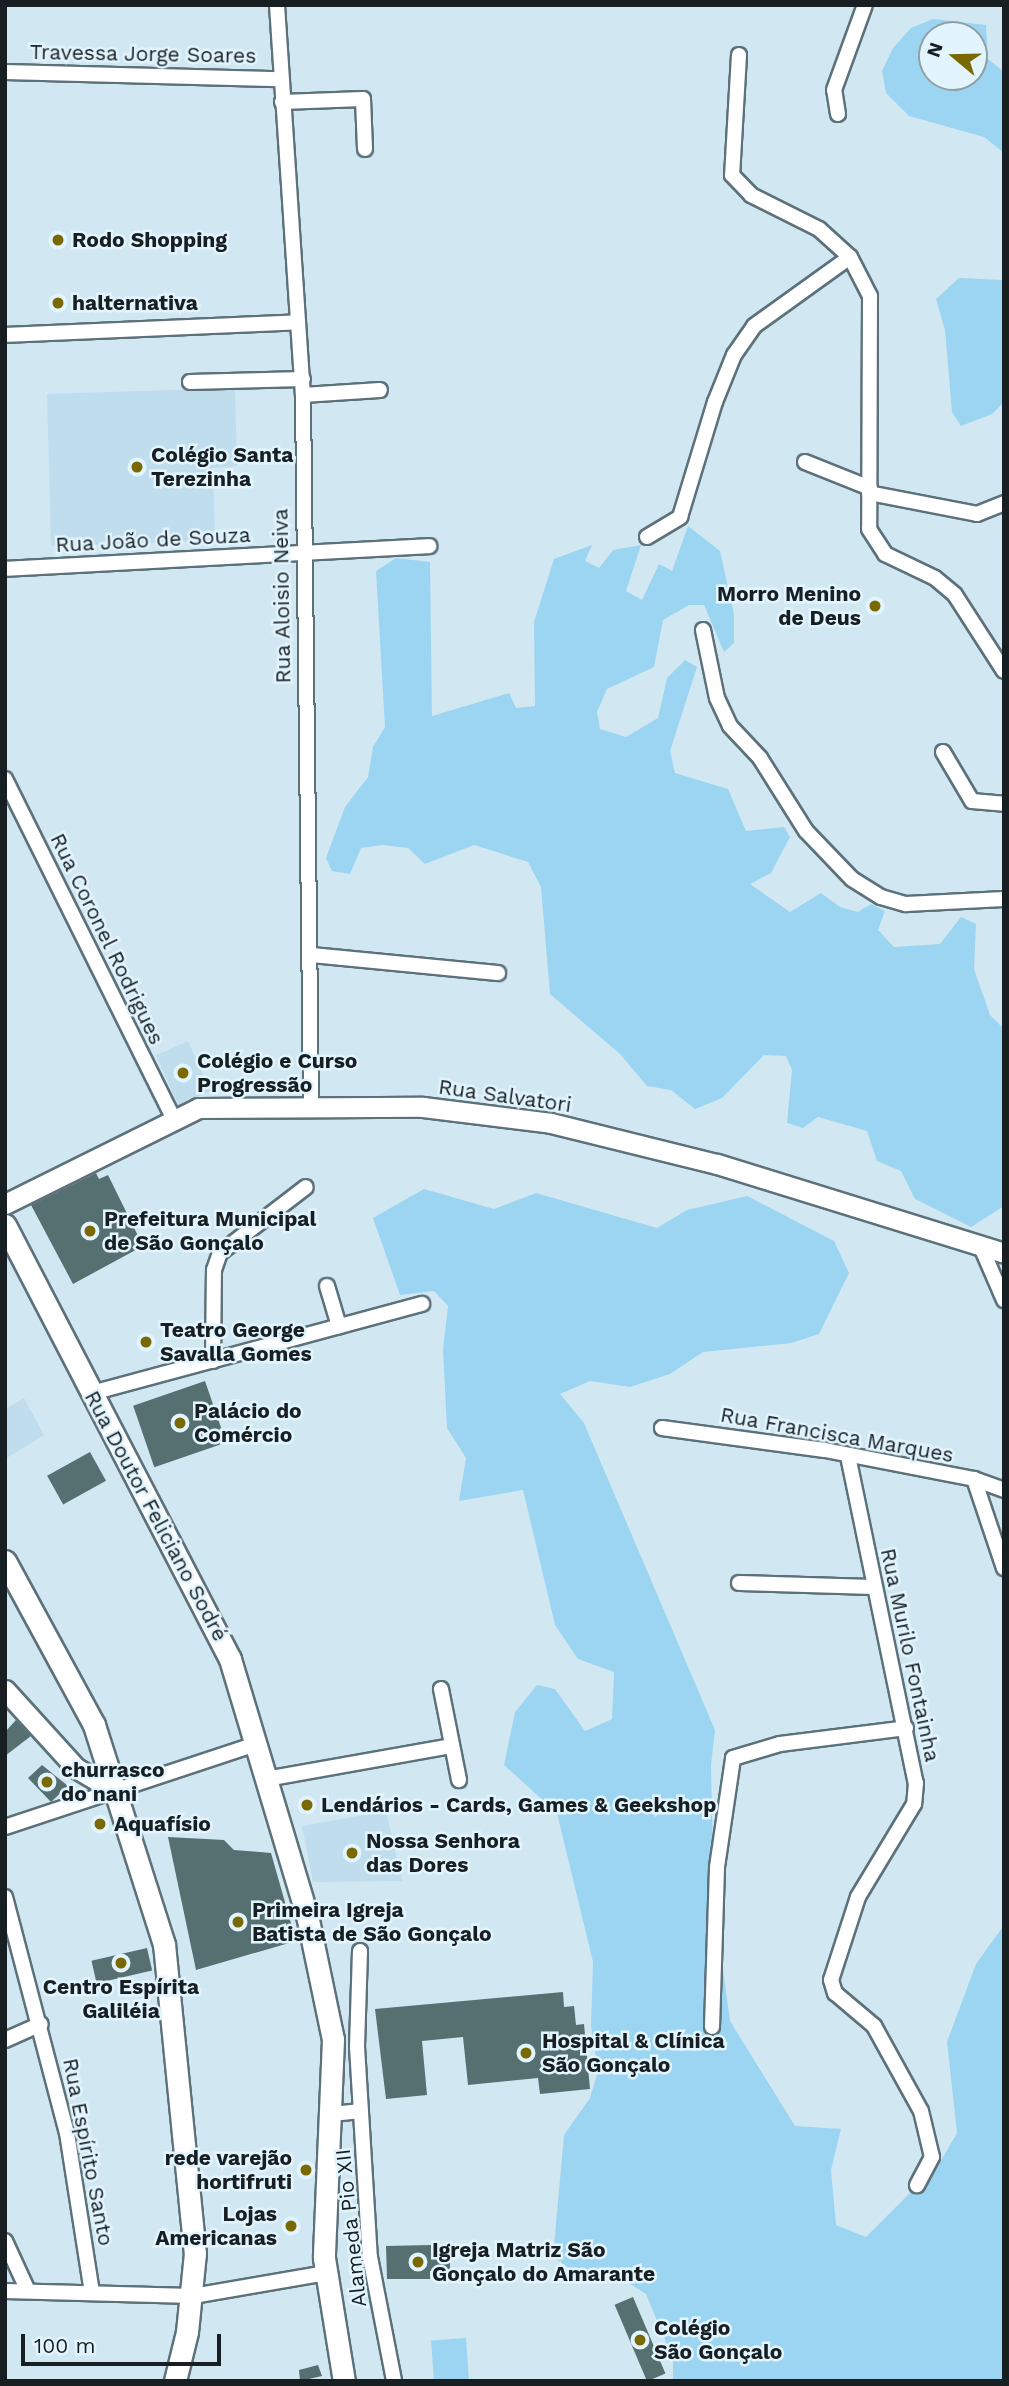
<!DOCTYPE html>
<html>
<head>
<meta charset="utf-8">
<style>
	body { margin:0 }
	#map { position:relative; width:1009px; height:2386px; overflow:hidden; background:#d1e8f3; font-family:"Work Sans",sans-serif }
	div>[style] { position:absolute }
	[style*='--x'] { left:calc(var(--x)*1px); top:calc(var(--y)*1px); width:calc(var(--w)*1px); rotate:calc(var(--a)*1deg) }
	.built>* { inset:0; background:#bfddec; transform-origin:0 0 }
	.green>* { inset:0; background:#9cd5f1; transform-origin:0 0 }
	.building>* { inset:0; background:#566f71; transform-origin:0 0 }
	.roads { filter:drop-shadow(2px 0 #5d717b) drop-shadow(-2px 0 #5d717b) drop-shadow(0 2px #5d717b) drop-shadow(0 -2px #5d717b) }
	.street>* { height:14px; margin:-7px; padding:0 7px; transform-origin:7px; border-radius:7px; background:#fff }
	.secondary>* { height:19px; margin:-9.5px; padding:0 9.5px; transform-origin:9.5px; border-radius:9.5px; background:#fff }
	.primary>* { height:21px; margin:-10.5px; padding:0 10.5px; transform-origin:10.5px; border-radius:10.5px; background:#fff }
	.dots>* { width:19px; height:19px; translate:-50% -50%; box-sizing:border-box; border:4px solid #e2f4fd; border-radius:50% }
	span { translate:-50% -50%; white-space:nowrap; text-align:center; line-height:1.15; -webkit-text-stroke:5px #e2f4fd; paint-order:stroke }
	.street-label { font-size:21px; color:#171f23 }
	.poi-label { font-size:21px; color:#171f23; font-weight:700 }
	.left { translate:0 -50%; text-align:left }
	.right { translate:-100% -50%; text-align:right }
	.frame { position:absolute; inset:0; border:7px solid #171f23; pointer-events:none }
	.north { position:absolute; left:918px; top:21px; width:70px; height:70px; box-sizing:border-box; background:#e2f4fd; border:2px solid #919fa6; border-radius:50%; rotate:289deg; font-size:19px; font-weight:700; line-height:28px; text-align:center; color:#171f23 }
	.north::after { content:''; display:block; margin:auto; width:24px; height:32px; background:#796900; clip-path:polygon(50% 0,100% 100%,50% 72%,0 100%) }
	.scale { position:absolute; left:21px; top:2334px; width:200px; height:32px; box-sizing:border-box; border:4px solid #171f23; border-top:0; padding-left:9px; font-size:21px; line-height:24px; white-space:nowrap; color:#171f23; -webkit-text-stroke:5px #e2f4fd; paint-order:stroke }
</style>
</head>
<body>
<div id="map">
	<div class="built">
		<i style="clip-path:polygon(235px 388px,237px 466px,213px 468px,215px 541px,51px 546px,47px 394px)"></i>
		<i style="left:188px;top:1041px;width:55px;height:35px;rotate:66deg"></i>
		<i style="clip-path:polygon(24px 1398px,44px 1435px,5px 1459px,5px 1409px)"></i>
		<i style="clip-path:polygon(386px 1811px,402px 1881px,313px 1882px,302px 1826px)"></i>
	</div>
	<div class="green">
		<i style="clip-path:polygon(evenodd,933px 19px,986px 25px,988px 59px,1004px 72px,1003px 152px,984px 137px,909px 116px,886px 93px,882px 71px,893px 48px,911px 28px,933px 19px,932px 35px,974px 35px,974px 77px,932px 77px,932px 35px)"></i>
		<i style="clip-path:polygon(959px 278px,1004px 280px,1004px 402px,992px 414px,961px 426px,952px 412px,945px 330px,936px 299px)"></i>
		<i style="clip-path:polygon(688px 526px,720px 551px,734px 615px,734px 643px,724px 652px,704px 605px,689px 605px,663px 620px,654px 667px,607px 689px,597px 712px,600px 729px,626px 737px,658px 718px,667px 678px,685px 660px,697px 667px,670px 751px,675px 773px,728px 789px,746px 831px,784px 827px,790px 837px,771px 873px,750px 884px,790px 912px,821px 893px,840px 907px,858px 912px,871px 904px,885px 911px,878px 930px,894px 947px,940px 944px,961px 917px,976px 924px,974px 969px,990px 1015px,1004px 1029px,1004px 1206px,971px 1227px,915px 1199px,901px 1171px,877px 1161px,867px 1131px,818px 1117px,803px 1128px,787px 1123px,792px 1070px,786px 1056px,764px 1055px,722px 1098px,695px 1109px,671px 1090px,647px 1086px,620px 1054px,550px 994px,541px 887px,528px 862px,474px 845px,425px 864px,408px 848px,382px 845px,361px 848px,350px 874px,332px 871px,326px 858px,345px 807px,368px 777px,373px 747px,385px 727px,376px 571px,396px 558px,430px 562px,432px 716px,509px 693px,516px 708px,535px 706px,534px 622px,554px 559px,592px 545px,585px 561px,599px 568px,613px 550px,641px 545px,626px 591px,642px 600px,659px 564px,672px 571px)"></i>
		<i style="clip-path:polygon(424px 1189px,494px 1209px,536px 1193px,657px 1228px,687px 1210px,747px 1196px,834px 1241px,849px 1273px,819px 1334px,791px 1343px,703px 1352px,670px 1374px,630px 1387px,590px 1381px,560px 1394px,584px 1423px,715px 1730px,711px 1765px,714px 1903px,730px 2021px,795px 2126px,841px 2129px,831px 2170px,836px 2225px,866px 2237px,939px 2164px,957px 2133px,947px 2042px,976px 1964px,1004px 1925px,1004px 2381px,673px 2381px,673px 2359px,646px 2294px,621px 2278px,581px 2277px,553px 2257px,564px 2135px,590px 2098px,598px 2071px,591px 2026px,593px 1962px,557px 1813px,504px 1765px,515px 1712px,537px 1685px,555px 1689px,585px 1731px,612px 1719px,614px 1672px,578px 1659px,555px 1625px,523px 1490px,459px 1501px,466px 1458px,447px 1428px,443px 1349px,448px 1306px,434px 1291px,400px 1295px,373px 1218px)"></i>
		<i style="left:466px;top:2338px;width:43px;height:35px;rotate:86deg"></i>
	</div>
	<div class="building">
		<i style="clip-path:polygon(96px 1173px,99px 1179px,108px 1175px,143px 1246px,73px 1284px,31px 1205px)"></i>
		<i style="left:205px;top:1381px;width:65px;height:76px;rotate:71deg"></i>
		<i style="left:90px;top:1452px;width:33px;height:49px;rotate:61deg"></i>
		<i style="clip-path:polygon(16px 1720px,31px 1736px,5px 1756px,5px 1732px)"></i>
		<i style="clip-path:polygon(42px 1765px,68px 1786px,51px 1802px,28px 1778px)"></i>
		<i style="clip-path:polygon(168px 1837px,224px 1840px,234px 1850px,271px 1853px,296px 1941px,196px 1970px)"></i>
		<i style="left:147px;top:1948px;width:23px;height:57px;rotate:77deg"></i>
		<i style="clip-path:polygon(563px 1992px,564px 2007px,574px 2006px,576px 2025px,584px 2024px,590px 2089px,540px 2094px,538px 2078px,468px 2085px,463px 2037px,422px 2041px,427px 2095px,386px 2099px,375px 2009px)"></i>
		<i style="clip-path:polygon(431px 2245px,431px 2253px,450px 2252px,450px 2271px,430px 2271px,430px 2279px,387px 2279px,386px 2246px)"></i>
		<i style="left:633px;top:2297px;width:83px;height:20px;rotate:67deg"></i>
		<i style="clip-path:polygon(318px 2365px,322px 2376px,300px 2381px,299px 2370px)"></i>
	</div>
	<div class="roads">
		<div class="street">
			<i style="--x:277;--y:5;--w:391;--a:86.2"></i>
			<i style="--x:303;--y:395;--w:709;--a:89.35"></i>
			<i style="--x:739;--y:55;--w:120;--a:93.3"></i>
			<i style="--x:732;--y:175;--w:28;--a:46"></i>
			<i style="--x:751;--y:195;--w:76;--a:26.6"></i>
			<i style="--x:819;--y:229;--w:42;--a:42.1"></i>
			<i style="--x:5;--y:72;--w:275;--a:1.5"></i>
			<i style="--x:282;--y:102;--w:81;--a:-2.1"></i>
			<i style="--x:363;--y:99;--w:50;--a:87.7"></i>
			<i style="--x:838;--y:114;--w:24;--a:-99"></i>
			<i style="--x:834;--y:90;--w:90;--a:-70"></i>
			<i style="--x:5;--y:335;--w:293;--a:-2.5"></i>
			<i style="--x:190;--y:382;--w:113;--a:-1.5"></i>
			<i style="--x:303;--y:395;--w:77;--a:-3.7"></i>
			<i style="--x:805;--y:462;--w:70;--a:21.8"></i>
			<i style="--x:869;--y:493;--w:110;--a:11"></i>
			<i style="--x:977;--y:514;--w:29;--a:-22"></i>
			<i style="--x:647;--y:537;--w:39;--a:-31"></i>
			<i style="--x:680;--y:517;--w:120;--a:-73.1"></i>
			<i style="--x:715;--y:402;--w:51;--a:-68"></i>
			<i style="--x:734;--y:355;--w:35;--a:-55"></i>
			<i style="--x:754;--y:326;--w:118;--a:-35.7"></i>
			<i style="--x:850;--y:257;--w:44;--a:62.9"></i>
			<i style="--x:870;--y:296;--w:233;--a:90.2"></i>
			<i style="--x:869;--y:529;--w:30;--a:57"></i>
			<i style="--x:885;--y:554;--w:55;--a:25.6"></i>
			<i style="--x:935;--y:578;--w:26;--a:40"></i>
			<i style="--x:955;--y:595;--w:90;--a:57.2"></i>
			<i style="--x:5;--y:569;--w:425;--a:-3.1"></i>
			<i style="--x:703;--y:630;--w:69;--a:78.4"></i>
			<i style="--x:717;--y:698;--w:31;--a:65"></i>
			<i style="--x:730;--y:726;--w:44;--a:46.8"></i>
			<i style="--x:760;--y:758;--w:86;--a:57.8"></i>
			<i style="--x:806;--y:831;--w:66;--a:46.2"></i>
			<i style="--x:852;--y:879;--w:34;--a:32"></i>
			<i style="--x:881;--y:897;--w:26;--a:16"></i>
			<i style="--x:906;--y:904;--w:98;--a:-2.9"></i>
			<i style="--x:943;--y:752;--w:57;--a:59.4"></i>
			<i style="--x:972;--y:801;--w:32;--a:5"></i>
			<i style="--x:5;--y:779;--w:376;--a:63.6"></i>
			<i style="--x:311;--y:955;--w:188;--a:5.5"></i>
			<i style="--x:981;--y:1247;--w:58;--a:66.5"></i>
			<i style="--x:327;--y:1286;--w:42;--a:73.3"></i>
			<i style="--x:213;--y:1361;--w:91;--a:-89.4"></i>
			<i style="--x:214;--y:1270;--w:18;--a:-71"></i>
			<i style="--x:220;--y:1253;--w:108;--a:-37.5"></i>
			<i style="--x:92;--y:1393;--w:342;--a:-15.1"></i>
			<i style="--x:662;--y:1428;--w:164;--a:7.7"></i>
			<i style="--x:825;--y:1450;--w:152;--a:11"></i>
			<i style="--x:974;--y:1479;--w:32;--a:20"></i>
			<i style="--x:848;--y:1456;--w:334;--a:78.3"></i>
			<i style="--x:916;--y:1783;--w:21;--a:95"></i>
			<i style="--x:914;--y:1804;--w:109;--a:121.1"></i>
			<i style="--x:858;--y:1897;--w:87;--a:108"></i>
			<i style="--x:831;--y:1980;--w:14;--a:73"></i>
			<i style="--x:835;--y:1993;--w:51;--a:40.2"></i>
			<i style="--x:874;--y:2026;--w:97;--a:61.1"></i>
			<i style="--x:921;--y:2111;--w:47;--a:76.6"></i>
			<i style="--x:932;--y:2157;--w:32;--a:118"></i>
			<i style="--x:974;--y:1479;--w:94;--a:71.4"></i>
			<i style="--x:739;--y:1583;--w:135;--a:1.7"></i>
			<i style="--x:441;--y:1689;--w:93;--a:78.8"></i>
			<i style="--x:266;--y:1779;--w:189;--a:-10.1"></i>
			<i style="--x:5;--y:1827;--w:264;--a:-18.3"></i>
			<i style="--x:5;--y:1897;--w:244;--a:75.3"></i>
			<i style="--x:67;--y:2133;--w:162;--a:81.1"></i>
			<i style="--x:360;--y:1951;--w:96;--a:91.8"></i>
			<i style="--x:357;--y:2047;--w:210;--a:86.5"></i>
			<i style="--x:370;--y:2257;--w:126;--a:79"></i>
			<i style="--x:712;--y:2027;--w:160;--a:-88.2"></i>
			<i style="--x:717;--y:1867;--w:110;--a:-81.6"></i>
			<i style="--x:733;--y:1758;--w:49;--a:-16.6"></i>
			<i style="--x:780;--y:1744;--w:127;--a:-7.2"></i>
			<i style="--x:5;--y:2040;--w:39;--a:-24"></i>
			<i style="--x:332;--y:2114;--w:29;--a:-6"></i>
			<i style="--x:5;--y:2241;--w:55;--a:65.3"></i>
			<i style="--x:5;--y:2291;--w:188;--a:1.5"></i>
			<i style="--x:193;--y:2296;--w:135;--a:-9.8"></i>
		</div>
		<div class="secondary">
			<i style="--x:5;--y:1204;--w:216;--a:-26.4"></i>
			<i style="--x:198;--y:1108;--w:225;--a:-0.3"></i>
			<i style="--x:423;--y:1107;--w:129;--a:7.1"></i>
			<i style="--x:551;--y:1123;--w:171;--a:13.9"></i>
			<i style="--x:717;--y:1164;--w:300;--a:17.2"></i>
			<i style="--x:5;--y:1690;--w:105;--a:47.7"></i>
			<i style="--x:76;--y:1768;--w:49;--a:30.8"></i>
		</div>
		<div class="primary">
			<i style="--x:5;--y:1225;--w:489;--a:62.6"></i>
			<i style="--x:230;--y:1659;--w:267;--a:73.3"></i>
			<i style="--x:307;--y:1915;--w:127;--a:78.2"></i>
			<i style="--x:333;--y:2039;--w:219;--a:92.4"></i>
			<i style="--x:324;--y:2258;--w:125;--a:80.8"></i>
			<i style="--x:5;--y:1561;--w:187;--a:61.5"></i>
			<i style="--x:94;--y:1725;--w:230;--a:72.3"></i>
			<i style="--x:164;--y:1944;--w:311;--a:84.3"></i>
			<i style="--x:195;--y:2253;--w:79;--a:95.8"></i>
			<i style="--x:187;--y:2332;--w:50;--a:103.8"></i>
		</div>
	</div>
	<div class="dots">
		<i style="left:58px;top:240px;background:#796900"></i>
		<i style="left:58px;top:303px;background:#796900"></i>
		<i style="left:137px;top:467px;background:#796900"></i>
		<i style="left:875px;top:606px;background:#796900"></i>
		<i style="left:183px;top:1073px;background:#796900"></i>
		<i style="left:90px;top:1231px;background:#796900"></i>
		<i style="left:146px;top:1342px;background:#796900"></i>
		<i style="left:180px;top:1423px;background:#796900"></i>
		<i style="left:47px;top:1782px;background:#796900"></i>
		<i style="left:307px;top:1805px;background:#796900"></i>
		<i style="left:100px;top:1824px;background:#796900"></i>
		<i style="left:352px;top:1853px;background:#796900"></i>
		<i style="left:238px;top:1922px;background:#796900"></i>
		<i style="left:121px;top:1963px;background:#796900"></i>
		<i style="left:526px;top:2053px;background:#796900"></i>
		<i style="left:306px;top:2170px;background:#796900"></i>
		<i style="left:291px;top:2226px;background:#796900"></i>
		<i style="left:418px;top:2262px;background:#796900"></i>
		<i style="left:640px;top:2340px;background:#796900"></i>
	</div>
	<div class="street-label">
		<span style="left:143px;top:54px;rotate:1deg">Travessa Jorge Soares</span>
		<span style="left:153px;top:540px;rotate:-3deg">Rua João de Souza</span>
		<span style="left:282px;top:596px;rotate:-91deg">Rua Aloisio Neiva</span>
		<span style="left:107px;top:939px;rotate:64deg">Rua Coronel Rodrigues</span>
		<span style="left:505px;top:1096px;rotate:8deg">Rua Salvatori</span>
		<span style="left:837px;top:1435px;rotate:10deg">Rua Francisca Marques</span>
		<span style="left:156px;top:1516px;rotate:62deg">Rua Doutor Feliciano Sodré</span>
		<span style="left:910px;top:1655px;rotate:78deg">Rua Murilo Fontainha</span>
		<span style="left:88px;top:2152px;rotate:79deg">Rua Espírito Santo</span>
		<span style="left:351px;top:2228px;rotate:-96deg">Alameda Pio XII</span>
	</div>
	<div class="poi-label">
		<span class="left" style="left:72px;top:240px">Rodo Shopping</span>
		<span class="left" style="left:72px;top:303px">halternativa</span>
		<span class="left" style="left:151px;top:467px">Colégio Santa<br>Terezinha</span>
		<span class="right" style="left:861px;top:606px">Morro Menino<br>de Deus</span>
		<span class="left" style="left:197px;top:1073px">Colégio e Curso<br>Progressão</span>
		<span class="left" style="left:104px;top:1231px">Prefeitura Municipal<br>de São Gonçalo</span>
		<span class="left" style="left:160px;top:1342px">Teatro George<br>Savalla Gomes</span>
		<span class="left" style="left:194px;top:1423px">Palácio do<br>Comércio</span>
		<span class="left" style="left:61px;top:1782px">churrasco<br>do nani</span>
		<span class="left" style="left:321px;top:1805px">Lendários - Cards, Games &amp; Geekshop</span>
		<span class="left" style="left:114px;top:1824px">Aquafísio</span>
		<span class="left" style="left:366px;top:1853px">Nossa Senhora<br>das Dores</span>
		<span class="left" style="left:252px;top:1922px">Primeira Igreja<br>Batista de São Gonçalo</span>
		<span style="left:121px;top:1999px">Centro Espírita<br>Galiléia</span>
		<span class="left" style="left:542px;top:2053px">Hospital &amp; Clínica<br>São Gonçalo</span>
		<span class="right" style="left:292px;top:2170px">rede varejão<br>hortifruti</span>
		<span class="right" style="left:277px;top:2226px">Lojas<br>Americanas</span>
		<span class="left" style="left:432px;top:2262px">Igreja Matriz São<br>Gonçalo do Amarante</span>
		<span class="left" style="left:654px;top:2340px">Colégio<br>São Gonçalo</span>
	</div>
	<div class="frame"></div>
	<div class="north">N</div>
	<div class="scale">100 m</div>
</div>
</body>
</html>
